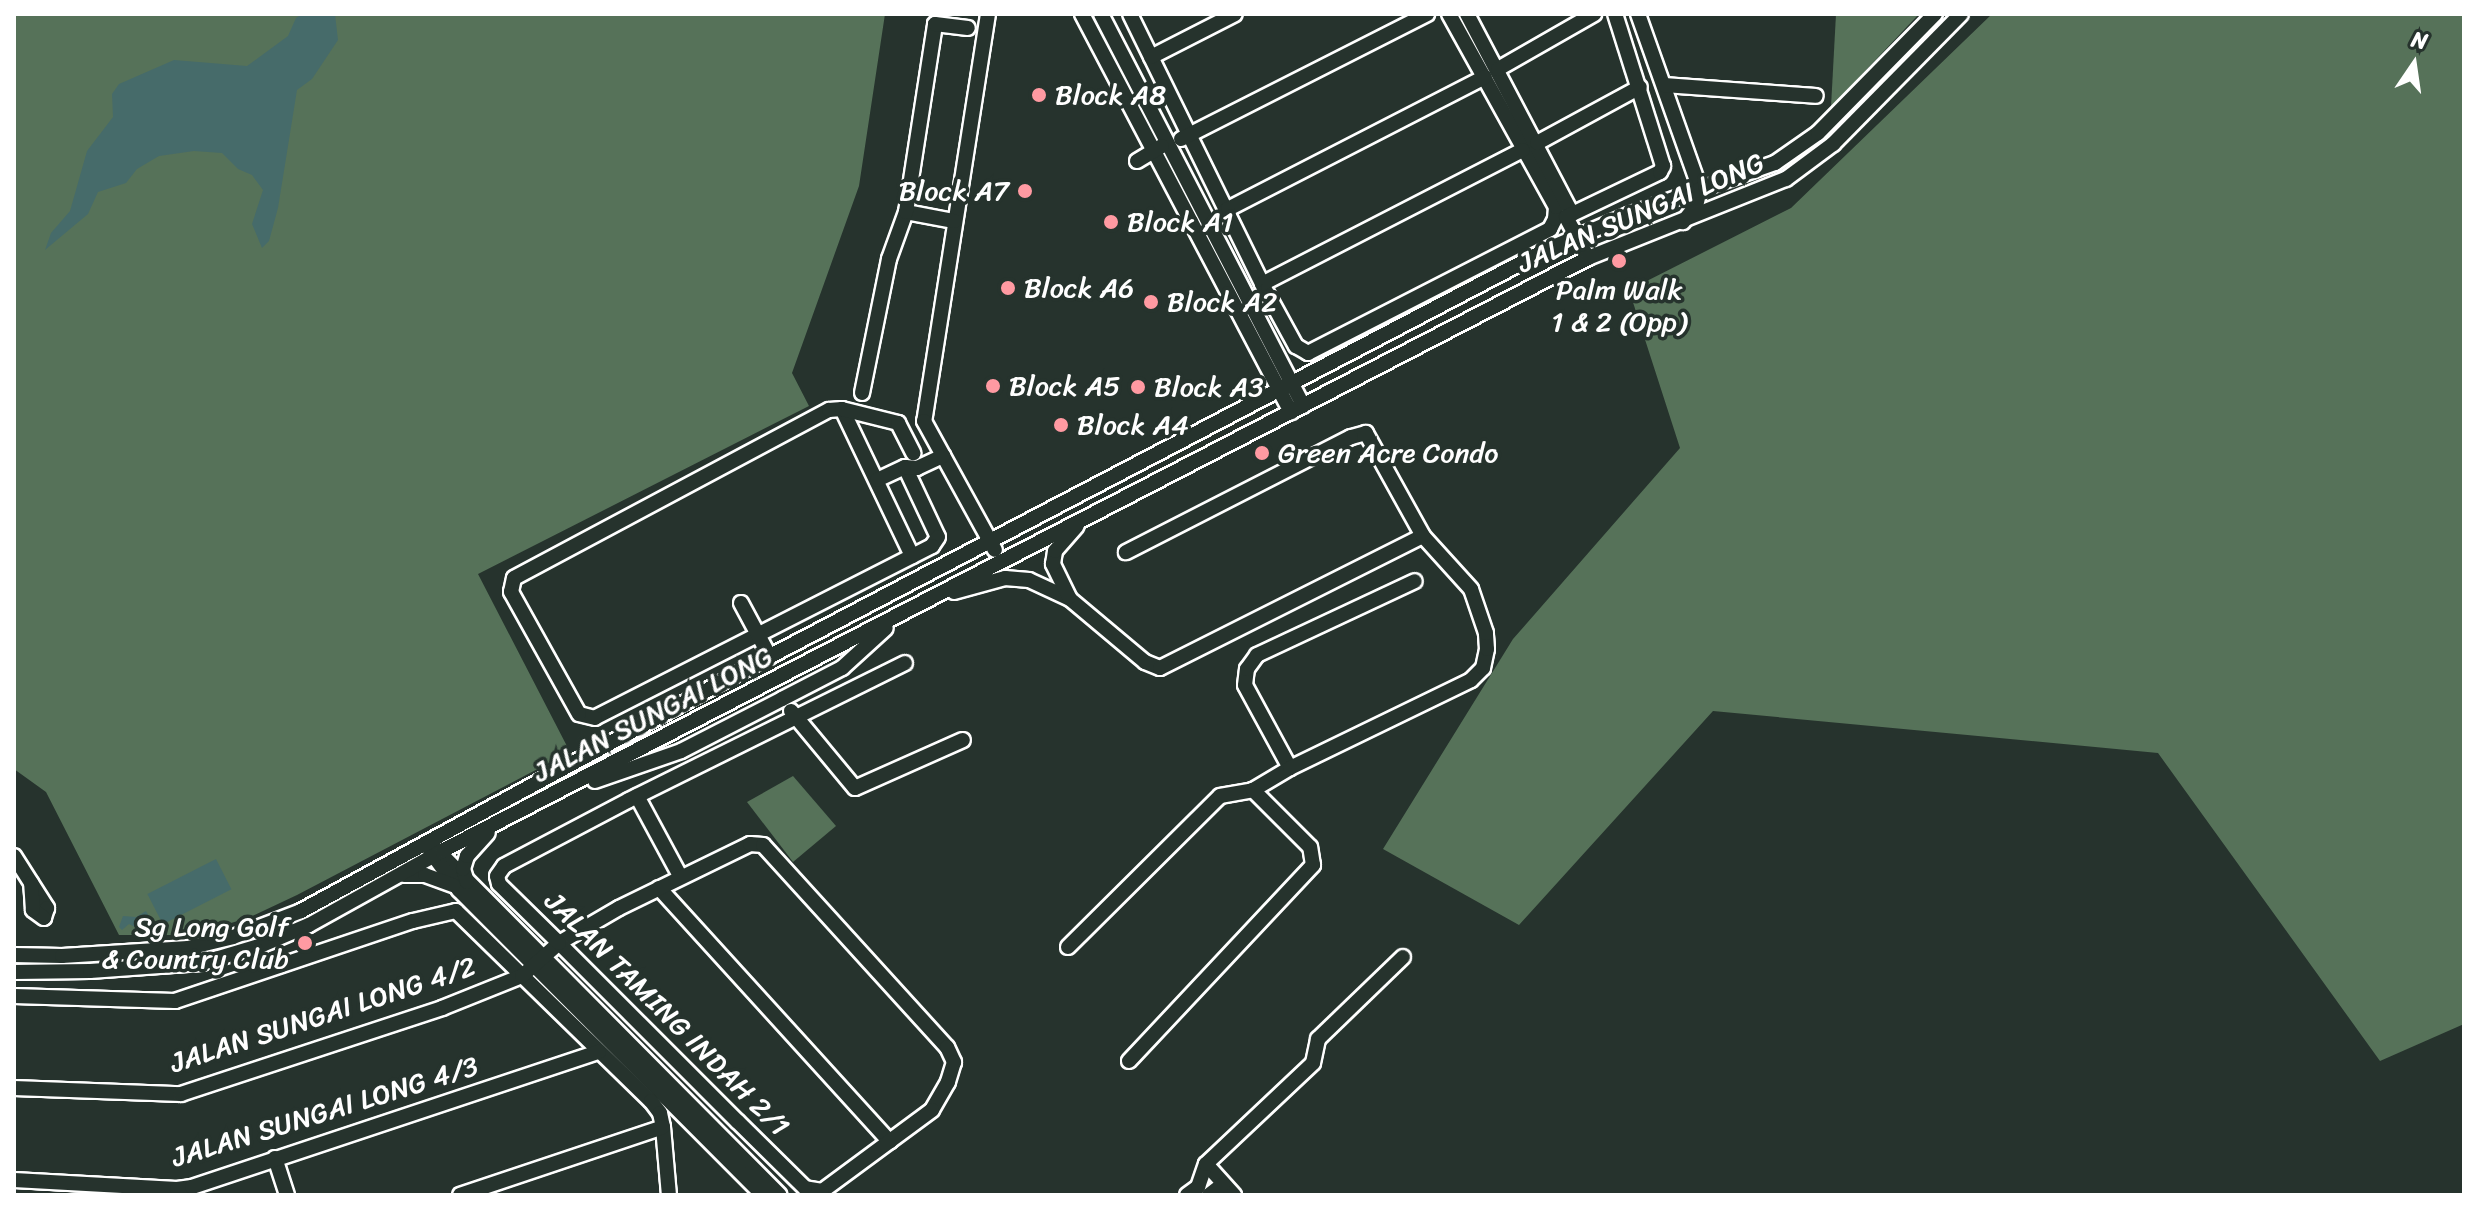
<!DOCTYPE html>
<html>
<head>
<meta charset="utf-8">
<style>
	body { margin:0 }
	#map { position:relative; width:2478px; height:1209px; overflow:hidden; background:#26332d; font-family:Sriracha,sans-serif }
	div>[style] { position:absolute }
	[style*='--x'] { left:calc(var(--x)*1px); top:calc(var(--y)*1px); width:calc(var(--w)*1px); rotate:calc(var(--a)*1deg) }
	.green>* { inset:0; background:#567259 }
	.water>* { inset:0; background:#466b6a; transform-origin:0 0 }
	.roads { filter:drop-shadow(2px 0 #fff) drop-shadow(-2px 0 #fff) drop-shadow(0 2px #fff) drop-shadow(0 -2px #fff) }
	.minor>* { height:14px; margin:-7px; padding:0 7px; transform-origin:7px; border-radius:7px; background:#26332d }
	.dots>* { width:22px; height:22px; translate:-50% -50%; box-sizing:border-box; border:4px solid #26332d; border-radius:50% }
	span { translate:-50% -50%; white-space:nowrap; text-align:center; line-height:1.15; -webkit-text-stroke:7px #26332d; paint-order:stroke }
	.poi-label { font-size:28px; color:#fff }
	.left { translate:0 -50%; text-align:left }
	.right { translate:-100% -50%; text-align:right }
	.street-label { font-size:28px; color:#fff }
	.frame { position:absolute; inset:0; border:16px solid #fff; pointer-events:none }
	.north { position:absolute; left:2374px; top:24px; width:80px; height:80px; -webkit-text-stroke:6px #26332d; paint-order:stroke; rotate:13deg; font-size:22px; font-weight:700; line-height:32px; text-align:center; color:#fff }
	.north::after { content:''; display:block; margin:auto; width:28px; height:36px; background:#fff; clip-path:polygon(50% 0,100% 100%,50% 72%,0 100%) }
</style>
</head>
<body>
<div id="map">
	<div class="green">
		<i style="clip-path:polygon(14px 14px,885px 14px,859px 186px,792px 373px,809px 406px,478px 574px,570px 752px,297px 895px,248px 918px,190px 935px,119px 935px,46px 792px,14px 769px)"></i>
		<i style="clip-path:polygon(1836px 14px,1919px 14px,1831px 107px)"></i>
		<i style="clip-path:polygon(1992px 14px,2464px 14px,2464px 1024px,2380px 1061px,2158px 753px,1713px 711px,1519px 925px,1383px 849px,1513px 639px,1680px 448px,1629px 290px,1791px 208px)"></i>
		<i style="clip-path:polygon(793px 776px,836px 826px,793px 862px,747px 802px)"></i>
	</div>
	<div class="water">
		<i style="clip-path:polygon(302px 14px,335px 14px,338px 40px,312px 79px,297px 90px,278px 208px,269px 241px,262px 248px,252px 224px,263px 190px,252px 175px,238px 169px,222px 153px,194px 151px,159px 156px,137px 169px,126px 183px,98px 192px,88px 214px,45px 250px,51px 233px,70px 211px,87px 151px,113px 117px,112px 94px,119px 84px,174px 60px,247px 66px,288px 36px,296px 18px)"></i>
		<i style="left:216px;top:859px;width:34px;height:77px;rotate:63deg"></i>
		<i style="clip-path:polygon(146px 911px,153px 923px,151px 928px,144px 924px,137px 928px,129px 924px,122px 930px,119px 927px,123px 916px,136px 917px)"></i>
	</div>
	<div class="roads">
		<div class="minor">
			<i style="--x:988;--y:14;--w:412;--a:98.9"></i>
			<i style="--x:924;--y:421;--w:147;--a:61.2"></i>
			<i style="--x:1082;--y:14;--w:450;--a:62.3"></i>
			<i style="--x:1101;--y:14;--w:441;--a:62.7"></i>
			<i style="--x:1130;--y:14;--w:301;--a:63.9"></i>
			<i style="--x:1262;--y:284;--w:71;--a:61.3"></i>
			<i style="--x:1296;--y:346;--w:14;--a:30"></i>
			<i style="--x:1308;--y:353;--w:272;--a:-27.1"></i>
			<i style="--x:1550;--y:229;--w:11;--a:-63"></i>
			<i style="--x:1555;--y:219;--w:12;--a:-85"></i>
			<i style="--x:1556;--y:207;--w:221;--a:-119"></i>
			<i style="--x:1467;--y:14;--w:226;--a:62.3"></i>
			<i style="--x:1638;--y:14;--w:186;--a:70.5"></i>
			<i style="--x:1700;--y:189;--w:17;--a:103"></i>
			<i style="--x:1696;--y:206;--w:21;--a:129"></i>
			<i style="--x:1151;--y:57;--w:94;--a:-27.1"></i>
			<i style="--x:1498;--y:69;--w:111;--a:-29.8"></i>
			<i style="--x:1664;--y:85;--w:152;--a:4.1"></i>
			<i style="--x:1181;--y:139;--w:276;--a:-26.9"></i>
			<i style="--x:1537;--y:143;--w:117;--a:-28.5"></i>
			<i style="--x:1137;--y:161;--w:29;--a:-31"></i>
			<i style="--x:1226;--y:210;--w:291;--a:-27.2"></i>
			<i style="--x:906;--y:212;--w:49;--a:10.6"></i>
			<i style="--x:1588;--y:258;--w:47;--a:-118.2"></i>
			<i style="--x:1566;--y:217;--w:104;--a:-25.6"></i>
			<i style="--x:1660;--y:172;--w:7;--a:-63"></i>
			<i style="--x:1663;--y:166;--w:159;--a:-107.5"></i>
			<i style="--x:1262;--y:284;--w:293;--a:-27.2"></i>
			<i style="--x:862;--y:393;--w:137;--a:-78.6"></i>
			<i style="--x:889;--y:259;--w:50;--a:-70.1"></i>
			<i style="--x:906;--y:212;--w:190;--a:-81.2"></i>
			<i style="--x:935;--y:24;--w:33;--a:7"></i>
			<i style="--x:842;--y:409;--w:163;--a:64.5"></i>
			<i style="--x:905;--y:467;--w:77;--a:64.8"></i>
			<i style="--x:938;--y:537;--w:11;--a:124"></i>
			<i style="--x:932;--y:546;--w:378;--a:153"></i>
			<i style="--x:595;--y:718;--w:16;--a:-166"></i>
			<i style="--x:579;--y:714;--w:140;--a:-119.1"></i>
			<i style="--x:511;--y:592;--w:14;--a:-78"></i>
			<i style="--x:514;--y:578;--w:357;--a:-28.1"></i>
			<i style="--x:829;--y:410;--w:13;--a:-4"></i>
			<i style="--x:842;--y:409;--w:58;--a:14"></i>
			<i style="--x:898;--y:423;--w:34;--a:63"></i>
			<i style="--x:877;--y:480;--w:31;--a:-25"></i>
			<i style="--x:905;--y:467;--w:12;--a:5"></i>
			<i style="--x:917;--y:468;--w:29;--a:-25"></i>
			<i style="--x:954;--y:592;--w:53;--a:-15.4"></i>
			<i style="--x:1005;--y:578;--w:24;--a:5"></i>
			<i style="--x:1029;--y:580;--w:45;--a:24.9"></i>
			<i style="--x:1070;--y:599;--w:98;--a:40"></i>
			<i style="--x:1145;--y:662;--w:16;--a:22"></i>
			<i style="--x:1160;--y:668;--w:294;--a:-26.7"></i>
			<i style="--x:1069;--y:597;--w:37;--a:-116"></i>
			<i style="--x:1053;--y:564;--w:13;--a:-81"></i>
			<i style="--x:1055;--y:551;--w:33;--a:-49"></i>
			<i style="--x:741;--y:603;--w:61;--a:61.8"></i>
			<i style="--x:791;--y:711;--w:100;--a:50.3"></i>
			<i style="--x:855;--y:788;--w:118;--a:-24"></i>
			<i style="--x:1290;--y:768;--w:94;--a:-118.5"></i>
			<i style="--x:1245;--y:685;--w:16;--a:-83"></i>
			<i style="--x:1247;--y:669;--w:17;--a:-54"></i>
			<i style="--x:1257;--y:655;--w:174;--a:-25.1"></i>
			<i style="--x:595;--y:781;--w:91;--a:-19.2"></i>
			<i style="--x:681;--y:751;--w:114;--a:-27.2"></i>
			<i style="--x:782;--y:699;--w:68;--a:-27.3"></i>
			<i style="--x:842;--y:668;--w:59;--a:-42.3"></i>
			<i style="--x:637;--y:796;--w:91;--a:61.7"></i>
			<i style="--x:435;--y:848;--w:489;--a:45.2"></i>
			<i style="--x:430;--y:851;--w:49;--a:53.4"></i>
			<i style="--x:459;--y:890;--w:431;--a:45.1"></i>
			<i style="--x:14;--y:856;--w:62;--a:57.6"></i>
			<i style="--x:47;--y:908;--w:10;--a:107"></i>
			<i style="--x:44;--y:918;--w:14;--a:-144"></i>
			<i style="--x:33;--y:910;--w:27;--a:-94"></i>
			<i style="--x:404;--y:875;--w:21;--a:0"></i>
			<i style="--x:425;--y:875;--w:30;--a:20"></i>
			<i style="--x:467;--y:882;--w:14;--a:-107"></i>
			<i style="--x:463;--y:869;--w:14;--a:-73"></i>
			<i style="--x:467;--y:856;--w:31;--a:-48"></i>
			<i style="--x:659;--y:888;--w:343;--a:47.7"></i>
			<i style="--x:1068;--y:947;--w:214;--a:-44.8"></i>
			<i style="--x:1220;--y:796;--w:34;--a:-10"></i>
			<i style="--x:1253;--y:790;--w:43;--a:-30.7"></i>
			<i style="--x:1290;--y:768;--w:201;--a:-25.9"></i>
			<i style="--x:1471;--y:680;--w:17;--a:-45"></i>
			<i style="--x:1483;--y:668;--w:19;--a:-78"></i>
			<i style="--x:1487;--y:649;--w:16;--a:-94"></i>
			<i style="--x:1486;--y:633;--w:46;--a:-108.8"></i>
			<i style="--x:1471;--y:589;--w:72;--a:-132.2"></i>
			<i style="--x:1423;--y:536;--w:118;--a:-119"></i>
			<i style="--x:1366;--y:433;--w:16;--a:165"></i>
			<i style="--x:1351;--y:437;--w:253;--a:152.9"></i>
			<i style="--x:14;--y:955;--w:48;--a:1.2"></i>
			<i style="--x:62;--y:956;--w:126;--a:-3.6"></i>
			<i style="--x:188;--y:948;--w:46;--a:-13.7"></i>
			<i style="--x:233;--y:937;--w:73;--a:-20.9"></i>
			<i style="--x:301;--y:911;--w:519;--a:-28.54"></i>
			<i style="--x:757;--y:663;--w:891;--a:-27.63"></i>
			<i style="--x:1546;--y:250;--w:89;--a:-23.1"></i>
			<i style="--x:1628;--y:215;--w:156;--a:-19.5"></i>
			<i style="--x:1775;--y:163;--w:52;--a:-34.9"></i>
			<i style="--x:1818;--y:133;--w:167;--a:-45.5"></i>
			<i style="--x:14;--y:972;--w:76;--a:-0.8"></i>
			<i style="--x:90;--y:971;--w:112;--a:-4.1"></i>
			<i style="--x:202;--y:963;--w:63;--a:-16.7"></i>
			<i style="--x:262;--y:945;--w:51;--a:-23.1"></i>
			<i style="--x:309;--y:925;--w:152;--a:-29.1"></i>
			<i style="--x:442;--y:851;--w:1290;--a:-27.36"></i>
			<i style="--x:1588;--y:258;--w:213;--a:-21.8"></i>
			<i style="--x:1786;--y:179;--w:59;--a:-36.7"></i>
			<i style="--x:1833;--y:144;--w:182;--a:-45.4"></i>
			<i style="--x:14;--y:996;--w:161;--a:1.8"></i>
			<i style="--x:175;--y:1001;--w:251;--a:-18.6"></i>
			<i style="--x:413;--y:921;--w:44;--a:-13.1"></i>
			<i style="--x:456;--y:911;--w:272;--a:44.3"></i>
			<i style="--x:651;--y:1101;--w:15;--a:53"></i>
			<i style="--x:660;--y:1113;--w:14;--a:78"></i>
			<i style="--x:663;--y:1127;--w:68;--a:85"></i>
			<i style="--x:1129;--y:1061;--w:269;--a:-46.8"></i>
			<i style="--x:1313;--y:865;--w:18;--a:-99"></i>
			<i style="--x:1310;--y:847;--w:81;--a:-135"></i>
			<i style="--x:14;--y:1088;--w:167;--a:2.1"></i>
			<i style="--x:181;--y:1094;--w:275;--a:-18.2"></i>
			<i style="--x:442;--y:1008;--w:86;--a:-21.8"></i>
			<i style="--x:522;--y:976;--w:50;--a:-41.7"></i>
			<i style="--x:559;--y:943;--w:69;--a:-30.3"></i>
			<i style="--x:619;--y:908;--w:146;--a:-26"></i>
			<i style="--x:750;--y:844;--w:13;--a:4"></i>
			<i style="--x:763;--y:845;--w:273;--a:47.7"></i>
			<i style="--x:947;--y:1047;--w:17;--a:65"></i>
			<i style="--x:954;--y:1062;--w:21;--a:107"></i>
			<i style="--x:948;--y:1082;--w:32;--a:120"></i>
			<i style="--x:932;--y:1110;--w:137;--a:143.6"></i>
			<i style="--x:822;--y:1191;--w:17;--a:-170"></i>
			<i style="--x:805;--y:1188;--w:95;--a:-135.4"></i>
			<i style="--x:737;--y:1121;--w:252;--a:-135"></i>
			<i style="--x:559;--y:943;--w:84;--a:-135.5"></i>
			<i style="--x:499;--y:884;--w:8;--a:-104"></i>
			<i style="--x:497;--y:876;--w:12;--a:-55"></i>
			<i style="--x:504;--y:866;--w:141;--a:-27.8"></i>
			<i style="--x:629;--y:800;--w:308;--a:-26.4"></i>
			<i style="--x:275;--y:1158;--w:39;--a:72"></i>
			<i style="--x:1206;--y:1164;--w:42;--a:47.9"></i>
			<i style="--x:14;--y:1180;--w:163;--a:3.2"></i>
			<i style="--x:177;--y:1189;--w:15;--a:-8"></i>
			<i style="--x:192;--y:1187;--w:429;--a:-18.4"></i>
			<i style="--x:460;--y:1195;--w:214;--a:-18.5"></i>
			<i style="--x:1187;--y:1195;--w:14;--a:-36"></i>
			<i style="--x:1198;--y:1187;--w:24;--a:-71"></i>
			<i style="--x:1206;--y:1164;--w:147;--a:-43.3"></i>
			<i style="--x:1313;--y:1063;--w:25;--a:-78"></i>
			<i style="--x:1318;--y:1039;--w:118;--a:-44"></i>
			<i style="--x:1209;--y:1195;--w:18;--a:-38"></i>
		</div>
	</div>
	<div class="dots">
		<i style="left:1039px;top:95px;background:#ff9aa2"></i>
		<i style="left:1025px;top:191px;background:#ff9aa2"></i>
		<i style="left:1111px;top:222px;background:#ff9aa2"></i>
		<i style="left:1619px;top:261px;background:#ff9aa2"></i>
		<i style="left:1008px;top:288px;background:#ff9aa2"></i>
		<i style="left:1151px;top:302px;background:#ff9aa2"></i>
		<i style="left:993px;top:386px;background:#ff9aa2"></i>
		<i style="left:1138px;top:387px;background:#ff9aa2"></i>
		<i style="left:1061px;top:425px;background:#ff9aa2"></i>
		<i style="left:1262px;top:453px;background:#ff9aa2"></i>
		<i style="left:305px;top:943px;background:#ff9aa2"></i>
	</div>
	<div class="poi-label">
		<span class="left" style="left:1055px;top:95px">Block A8</span>
		<span class="right" style="left:1009px;top:191px">Block A7</span>
		<span class="left" style="left:1127px;top:222px">Block A1</span>
		<span class="left" style="left:1024px;top:288px">Block A6</span>
		<span style="left:1619px;top:306px">Palm Walk<br>1 &amp; 2 (Opp)</span>
		<span class="left" style="left:1167px;top:302px">Block A2</span>
		<span class="left" style="left:1009px;top:386px">Block A5</span>
		<span class="left" style="left:1154px;top:387px">Block A3</span>
		<span class="left" style="left:1077px;top:425px">Block A4</span>
		<span class="left" style="left:1278px;top:453px">Green Acre Condo</span>
		<span class="right" style="left:289px;top:943px">Sg Long Golf<br>&amp; Country Club</span>
	</div>
	<div class="street-label">
		<span style="left:1641px;top:213px;rotate:-23deg">JALAN SUNGAI LONG</span>
		<span style="left:653px;top:714px;rotate:-27deg">JALAN SUNGAI LONG</span>
		<span style="left:667px;top:1014px;rotate:45deg">JALAN TAMING INDAH 2/1</span>
		<span style="left:323px;top:1015px;rotate:-18deg">JALAN SUNGAI LONG 4/2</span>
		<span style="left:325px;top:1112px;rotate:-17deg">JALAN SUNGAI LONG 4/3</span>
	</div>
	<div class="frame"></div>
	<div class="north">N</div>
</div>
</body>
</html>
